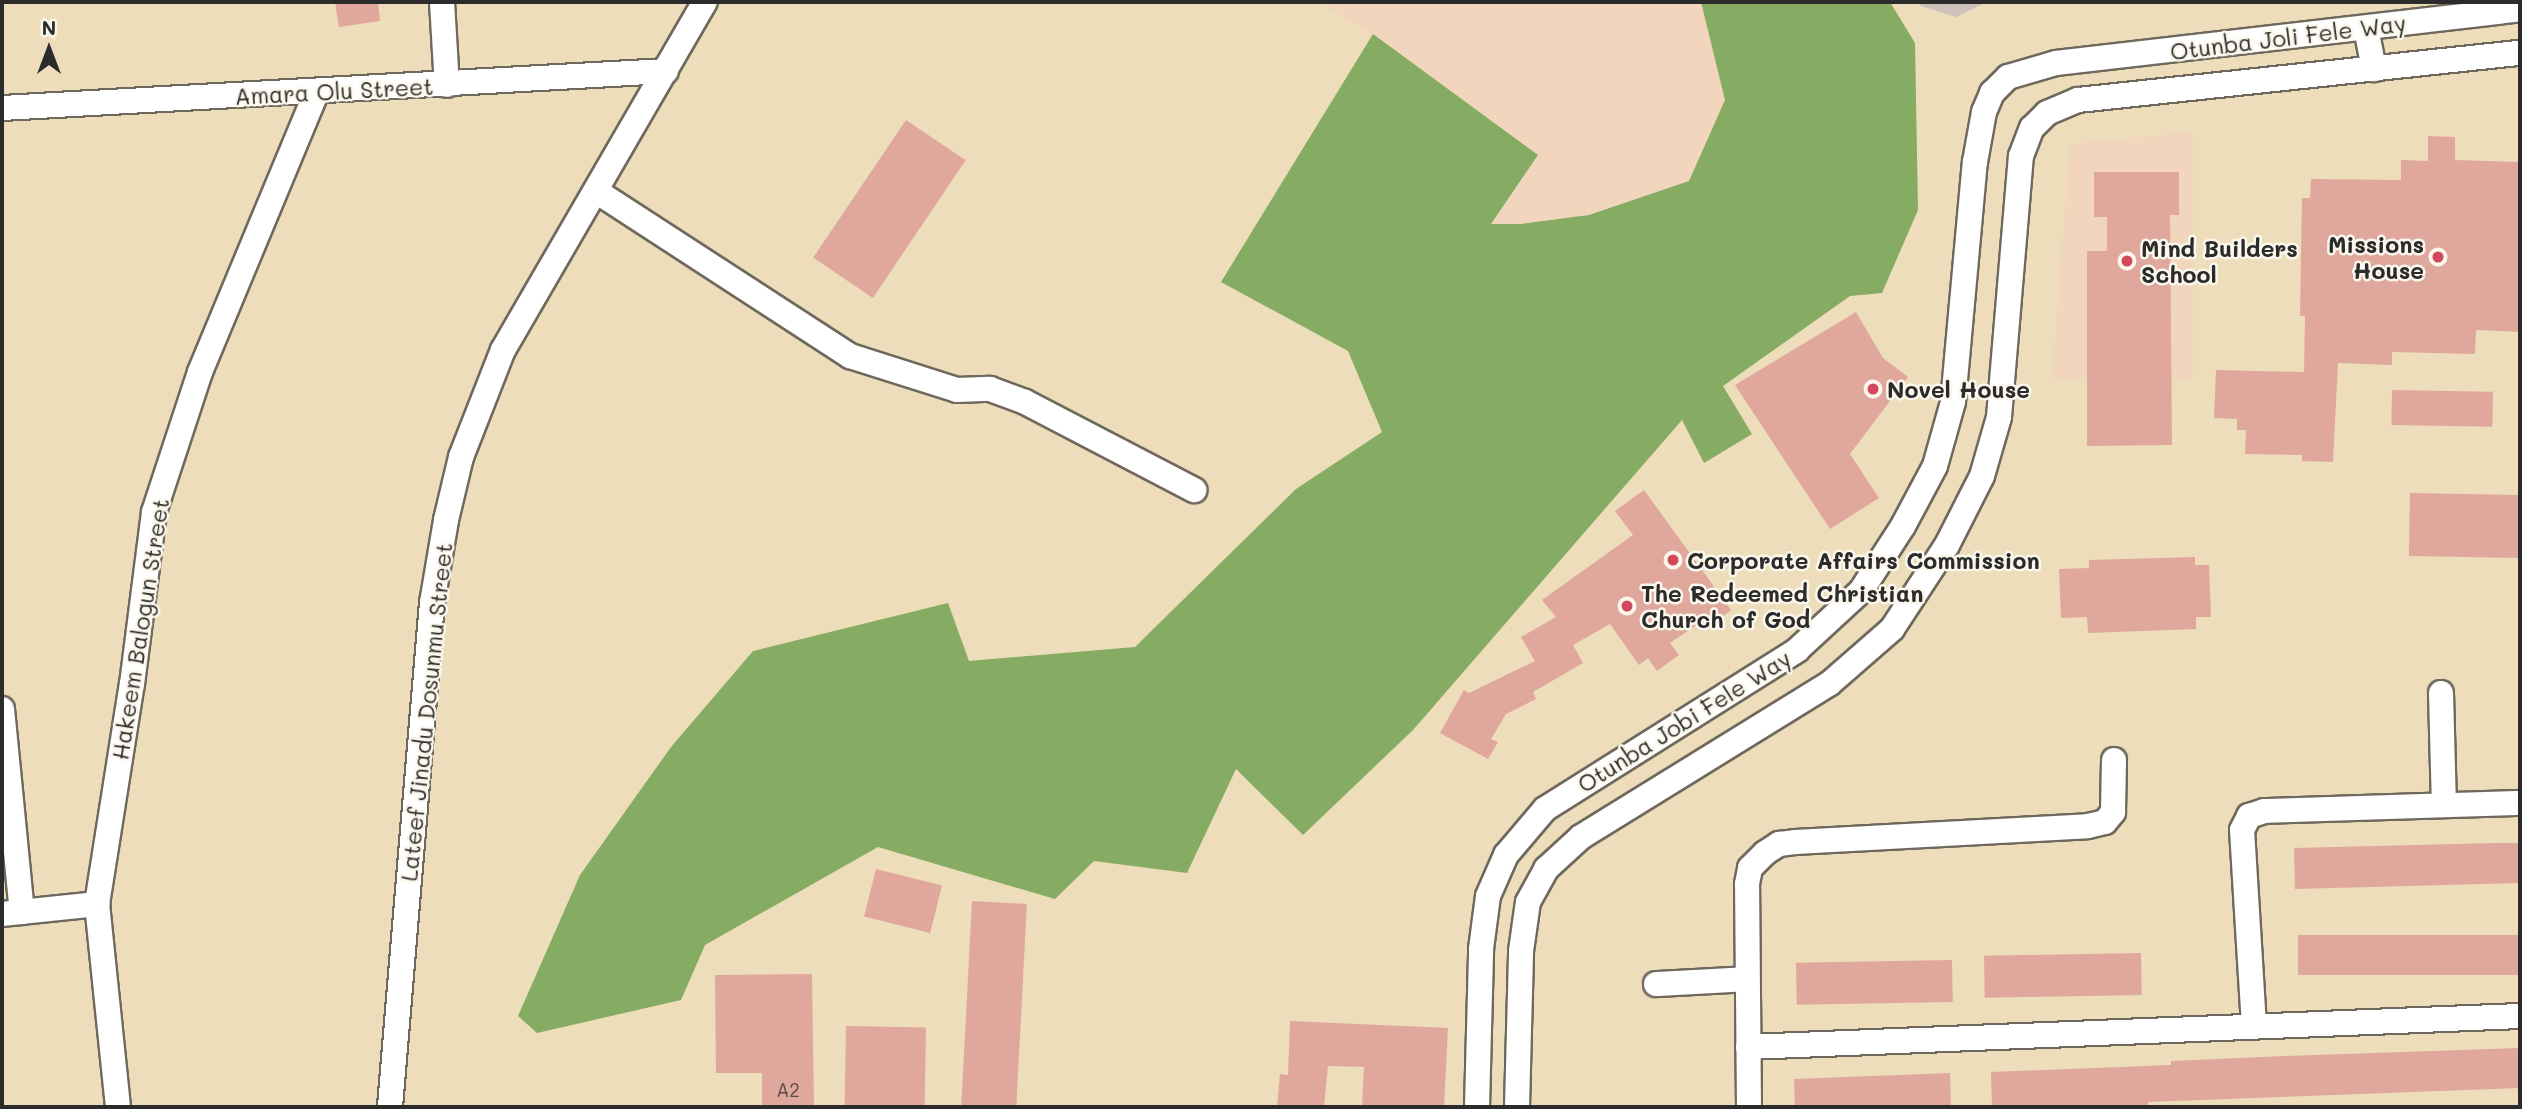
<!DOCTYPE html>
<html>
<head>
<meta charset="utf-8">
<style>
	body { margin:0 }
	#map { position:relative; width:2522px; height:1109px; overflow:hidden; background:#edddba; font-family:Mali,sans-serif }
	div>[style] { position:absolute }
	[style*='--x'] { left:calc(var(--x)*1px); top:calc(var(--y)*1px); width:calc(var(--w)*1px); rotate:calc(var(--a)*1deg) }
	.built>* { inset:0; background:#f1d5bd }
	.industrial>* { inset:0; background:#cec1ba }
	.forest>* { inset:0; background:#85ac62 }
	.building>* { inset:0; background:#e0a79d; transform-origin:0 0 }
	.roads { filter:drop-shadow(2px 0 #6f695d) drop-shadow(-2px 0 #6f695d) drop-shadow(0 2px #6f695d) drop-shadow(0 -2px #6f695d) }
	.minor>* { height:24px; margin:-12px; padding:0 12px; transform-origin:12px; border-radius:12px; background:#fff }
	.dots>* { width:19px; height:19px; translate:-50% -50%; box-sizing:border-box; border:4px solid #fbf7ec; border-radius:50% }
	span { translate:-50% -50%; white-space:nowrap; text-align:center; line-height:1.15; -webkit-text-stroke:5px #fbf7ec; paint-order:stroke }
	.number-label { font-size:19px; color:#584a48 }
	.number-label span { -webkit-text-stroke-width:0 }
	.street-label { font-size:23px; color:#2b2b2b }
	.poi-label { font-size:23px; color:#2b2b2b; font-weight:700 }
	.right { translate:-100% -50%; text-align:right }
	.left { translate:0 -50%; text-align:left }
	.frame { position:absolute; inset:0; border:4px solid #2b2b2b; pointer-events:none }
	.north { position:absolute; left:14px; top:14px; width:70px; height:70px; -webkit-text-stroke:5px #fbf7ec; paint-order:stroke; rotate:0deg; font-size:19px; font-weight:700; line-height:28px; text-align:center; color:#2b2b2b }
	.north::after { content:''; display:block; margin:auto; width:24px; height:32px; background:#2b2b2b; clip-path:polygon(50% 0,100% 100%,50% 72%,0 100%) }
</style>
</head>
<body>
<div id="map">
	<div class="built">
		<i style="clip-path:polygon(1317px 2px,1701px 2px,1725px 100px,1689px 181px,1589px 215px,1521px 224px,1490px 224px,1538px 155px,1373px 34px)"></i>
		<i style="clip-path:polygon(2193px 132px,2193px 378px,2052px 378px,2070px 144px)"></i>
	</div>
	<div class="industrial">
		<i style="clip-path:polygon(1918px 2px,1987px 2px,1956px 17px,1921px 6px)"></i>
	</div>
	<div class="forest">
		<i style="clip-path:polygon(1701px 2px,1890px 2px,1915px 43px,1918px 210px,1882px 293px,1850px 296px,1723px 386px,1752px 434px,1704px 463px,1682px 420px,1413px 730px,1303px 835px,1236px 769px,1187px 873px,1094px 861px,1055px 899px,878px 847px,705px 945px,681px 1000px,537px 1033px,518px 1016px,580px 875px,671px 747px,753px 651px,948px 603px,969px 661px,1135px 647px,1296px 489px,1382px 432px,1348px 351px,1221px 282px,1373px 34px,1538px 155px,1491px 224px,1521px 224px,1589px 215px,1689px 181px,1725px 100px)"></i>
	</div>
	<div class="building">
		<i style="clip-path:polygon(335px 2px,378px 2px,380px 21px,339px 27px)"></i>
		<i style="left:906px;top:120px;width:72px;height:166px;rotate:34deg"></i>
		<i style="clip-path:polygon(2428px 136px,2455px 137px,2455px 160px,2520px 162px,2520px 332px,2476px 330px,2475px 354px,2392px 352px,2392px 365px,2338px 363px,2333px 462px,2302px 461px,2302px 455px,2245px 454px,2246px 430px,2237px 430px,2237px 419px,2214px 418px,2216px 370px,2304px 372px,2305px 316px,2300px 316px,2302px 198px,2310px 198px,2311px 179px,2401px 180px,2401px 160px,2428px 161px)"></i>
		<i style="clip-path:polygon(2094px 172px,2179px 172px,2179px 215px,2170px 215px,2172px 445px,2087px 446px,2087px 251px,2107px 251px,2107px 217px,2094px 217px)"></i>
		<i style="clip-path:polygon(1856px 312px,1883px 358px,1908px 377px,1850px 454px,1879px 498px,1830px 529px,1735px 385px)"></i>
		<i style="left:2392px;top:390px;width:101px;height:35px;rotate:1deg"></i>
		<i style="clip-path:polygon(1644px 490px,1731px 610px,1703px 631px,1698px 624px,1670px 643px,1679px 655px,1657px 671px,1648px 658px,1639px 665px,1610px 624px,1573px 645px,1583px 663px,1533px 692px,1536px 699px,1506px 714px,1491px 739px,1498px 742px,1488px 759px,1440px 733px,1464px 690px,1469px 693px,1535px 661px,1521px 637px,1556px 617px,1542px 600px,1633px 535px,1615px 511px)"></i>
		<i style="left:2410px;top:493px;width:110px;height:63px;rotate:1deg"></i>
		<i style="clip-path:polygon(2195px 557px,2195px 565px,2209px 565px,2211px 617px,2196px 617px,2196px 629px,2088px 633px,2087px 617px,2061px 618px,2059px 569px,2089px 568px,2089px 560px)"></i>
		<i style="clip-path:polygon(2496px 843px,2520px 843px,2520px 883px,2295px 889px,2294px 848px)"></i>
		<i style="left:876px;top:869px;width:68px;height:49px;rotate:14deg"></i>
		<i style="left:972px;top:901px;width:55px;height:206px;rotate:3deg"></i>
		<i style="left:2520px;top:935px;width:40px;height:222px;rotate:90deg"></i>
		<i style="left:2141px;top:953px;width:42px;height:157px;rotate:89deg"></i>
		<i style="left:1952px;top:960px;width:42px;height:156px;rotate:89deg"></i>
		<i style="clip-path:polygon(812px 974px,814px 1107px,762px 1107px,762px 1073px,716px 1073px,715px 975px)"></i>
		<i style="clip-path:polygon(1290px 1021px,1448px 1028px,1444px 1107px,1362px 1107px,1364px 1067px,1328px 1066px,1324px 1107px,1277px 1107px,1280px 1074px,1288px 1075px)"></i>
		<i style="left:846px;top:1026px;width:80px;height:81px;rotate:1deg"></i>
		<i style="clip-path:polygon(2520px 1048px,2520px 1088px,2148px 1102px,2148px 1107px,1992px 1107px,1991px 1072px,2171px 1065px,2171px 1061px,2284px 1056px)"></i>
		<i style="clip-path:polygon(1950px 1073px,1951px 1107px,1795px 1107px,1794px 1079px)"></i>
	</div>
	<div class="roads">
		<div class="minor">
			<i style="--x:442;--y:2;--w:83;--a:86.6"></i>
			<i style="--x:2366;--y:28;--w:42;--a:79"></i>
			<i style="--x:2;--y:108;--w:665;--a:-3.19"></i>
			<i style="--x:596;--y:191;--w:303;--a:33"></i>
			<i style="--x:850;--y:356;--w:112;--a:17.6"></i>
			<i style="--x:957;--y:390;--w:33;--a:-2"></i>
			<i style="--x:990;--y:389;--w:37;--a:20"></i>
			<i style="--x:1025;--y:402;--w:191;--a:27.5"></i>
			<i style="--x:2441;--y:693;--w:111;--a:88.5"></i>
			<i style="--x:2;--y:709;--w:204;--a:84.4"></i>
			<i style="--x:2;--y:914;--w:96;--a:-6"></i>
			<i style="--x:1656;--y:984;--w:91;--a:-3.1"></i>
			<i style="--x:2254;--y:1026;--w:196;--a:-93.5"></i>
			<i style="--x:2242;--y:830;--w:16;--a:-63"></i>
			<i style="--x:2249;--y:816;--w:16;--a:-18"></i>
			<i style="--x:2264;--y:811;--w:256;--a:-1.8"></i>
			<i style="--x:1748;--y:1047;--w:773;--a:-2.3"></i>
			<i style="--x:118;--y:1107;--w:204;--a:-95.9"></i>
			<i style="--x:97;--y:904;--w:223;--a:-81"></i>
			<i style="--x:132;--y:684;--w:173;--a:-82.7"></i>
			<i style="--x:154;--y:512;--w:147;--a:-71.8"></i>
			<i style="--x:200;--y:372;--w:302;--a:-67.4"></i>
			<i style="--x:390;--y:1107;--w:506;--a:-85.24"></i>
			<i style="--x:432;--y:603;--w:84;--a:-80.4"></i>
			<i style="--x:446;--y:520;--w:65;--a:-76.6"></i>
			<i style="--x:461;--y:457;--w:115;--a:-68.6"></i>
			<i style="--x:503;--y:350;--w:402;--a:-59.9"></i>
			<i style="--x:1477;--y:1107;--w:158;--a:-88.5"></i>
			<i style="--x:1481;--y:949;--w:53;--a:-82.5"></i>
			<i style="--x:1488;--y:896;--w:45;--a:-66.3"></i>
			<i style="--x:1506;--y:855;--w:60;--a:-49.7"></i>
			<i style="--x:1545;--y:809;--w:298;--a:-32.2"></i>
			<i style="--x:1797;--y:650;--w:87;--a:-42.7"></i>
			<i style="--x:1861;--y:591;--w:77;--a:-57.1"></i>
			<i style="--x:1903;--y:526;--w:68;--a:-61.9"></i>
			<i style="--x:1935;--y:466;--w:66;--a:-74.3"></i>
			<i style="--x:1953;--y:402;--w:241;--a:-84.8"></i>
			<i style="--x:1975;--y:162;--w:51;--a:-79.8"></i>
			<i style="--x:1984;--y:112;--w:21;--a:-67"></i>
			<i style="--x:1992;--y:93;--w:23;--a:-45"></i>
			<i style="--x:2008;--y:77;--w:50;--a:-16.3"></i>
			<i style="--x:2056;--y:63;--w:467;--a:-6.6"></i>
			<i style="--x:1517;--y:1107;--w:156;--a:-88.5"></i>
			<i style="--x:1521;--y:951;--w:49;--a:-81.9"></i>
			<i style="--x:1528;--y:902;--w:38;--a:-61"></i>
			<i style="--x:1546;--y:869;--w:47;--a:-42.4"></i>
			<i style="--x:1581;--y:837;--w:291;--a:-31.7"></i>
			<i style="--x:1829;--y:684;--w:84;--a:-41.1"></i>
			<i style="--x:1892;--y:629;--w:100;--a:-56.8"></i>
			<i style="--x:1947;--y:545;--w:77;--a:-63.1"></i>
			<i style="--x:1982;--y:476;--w:61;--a:-73.9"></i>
			<i style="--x:1999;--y:417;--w:262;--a:-85.2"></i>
			<i style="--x:2021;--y:156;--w:30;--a:-69"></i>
			<i style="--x:2032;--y:128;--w:21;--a:-45"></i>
			<i style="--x:2047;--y:113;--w:34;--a:-23"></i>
			<i style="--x:2078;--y:100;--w:444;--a:-6.1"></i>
			<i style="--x:1749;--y:1107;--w:223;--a:-90.5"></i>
			<i style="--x:1747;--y:884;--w:16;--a:-79"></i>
			<i style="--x:1750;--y:868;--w:21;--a:-45"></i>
			<i style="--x:1765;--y:853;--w:17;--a:-33"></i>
			<i style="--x:1779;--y:844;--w:16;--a:-7"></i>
			<i style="--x:1795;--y:842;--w:293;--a:-3.1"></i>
			<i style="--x:2088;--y:826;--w:17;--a:-13"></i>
			<i style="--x:2105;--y:822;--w:13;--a:-51"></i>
			<i style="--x:2113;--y:812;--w:52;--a:-88.9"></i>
		</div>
	</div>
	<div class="dots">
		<i style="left:2438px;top:257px;background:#d1495b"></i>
		<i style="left:2127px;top:261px;background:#d1495b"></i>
		<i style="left:1873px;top:389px;background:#d1495b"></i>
		<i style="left:1673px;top:560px;background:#d1495b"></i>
		<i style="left:1627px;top:606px;background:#d1495b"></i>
	</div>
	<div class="number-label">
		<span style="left:788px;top:1090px">A2</span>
	</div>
	<div class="street-label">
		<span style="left:2288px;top:37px;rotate:-7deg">Otunba Joli Fele Way</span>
		<span style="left:334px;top:91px;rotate:-3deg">Amara Olu Street</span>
		<span style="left:140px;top:629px;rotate:-81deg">Hakeem Balogun Street</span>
		<span style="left:426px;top:712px;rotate:-84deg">Lateef Jinadu Dosunmu Street</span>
		<span style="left:1684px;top:721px;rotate:-32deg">Otunba Jobi Fele Way</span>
	</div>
	<div class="poi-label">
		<span class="right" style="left:2424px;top:257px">Missions<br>House</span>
		<span class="left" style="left:2141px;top:261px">Mind Builders<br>School</span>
		<span class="left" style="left:1887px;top:389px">Novel House</span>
		<span class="left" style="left:1687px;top:560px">Corporate Affairs Commission</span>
		<span class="left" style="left:1641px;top:606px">The Redeemed Christian<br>Church of God</span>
	</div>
	<div class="frame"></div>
	<div class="north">N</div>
</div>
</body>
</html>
